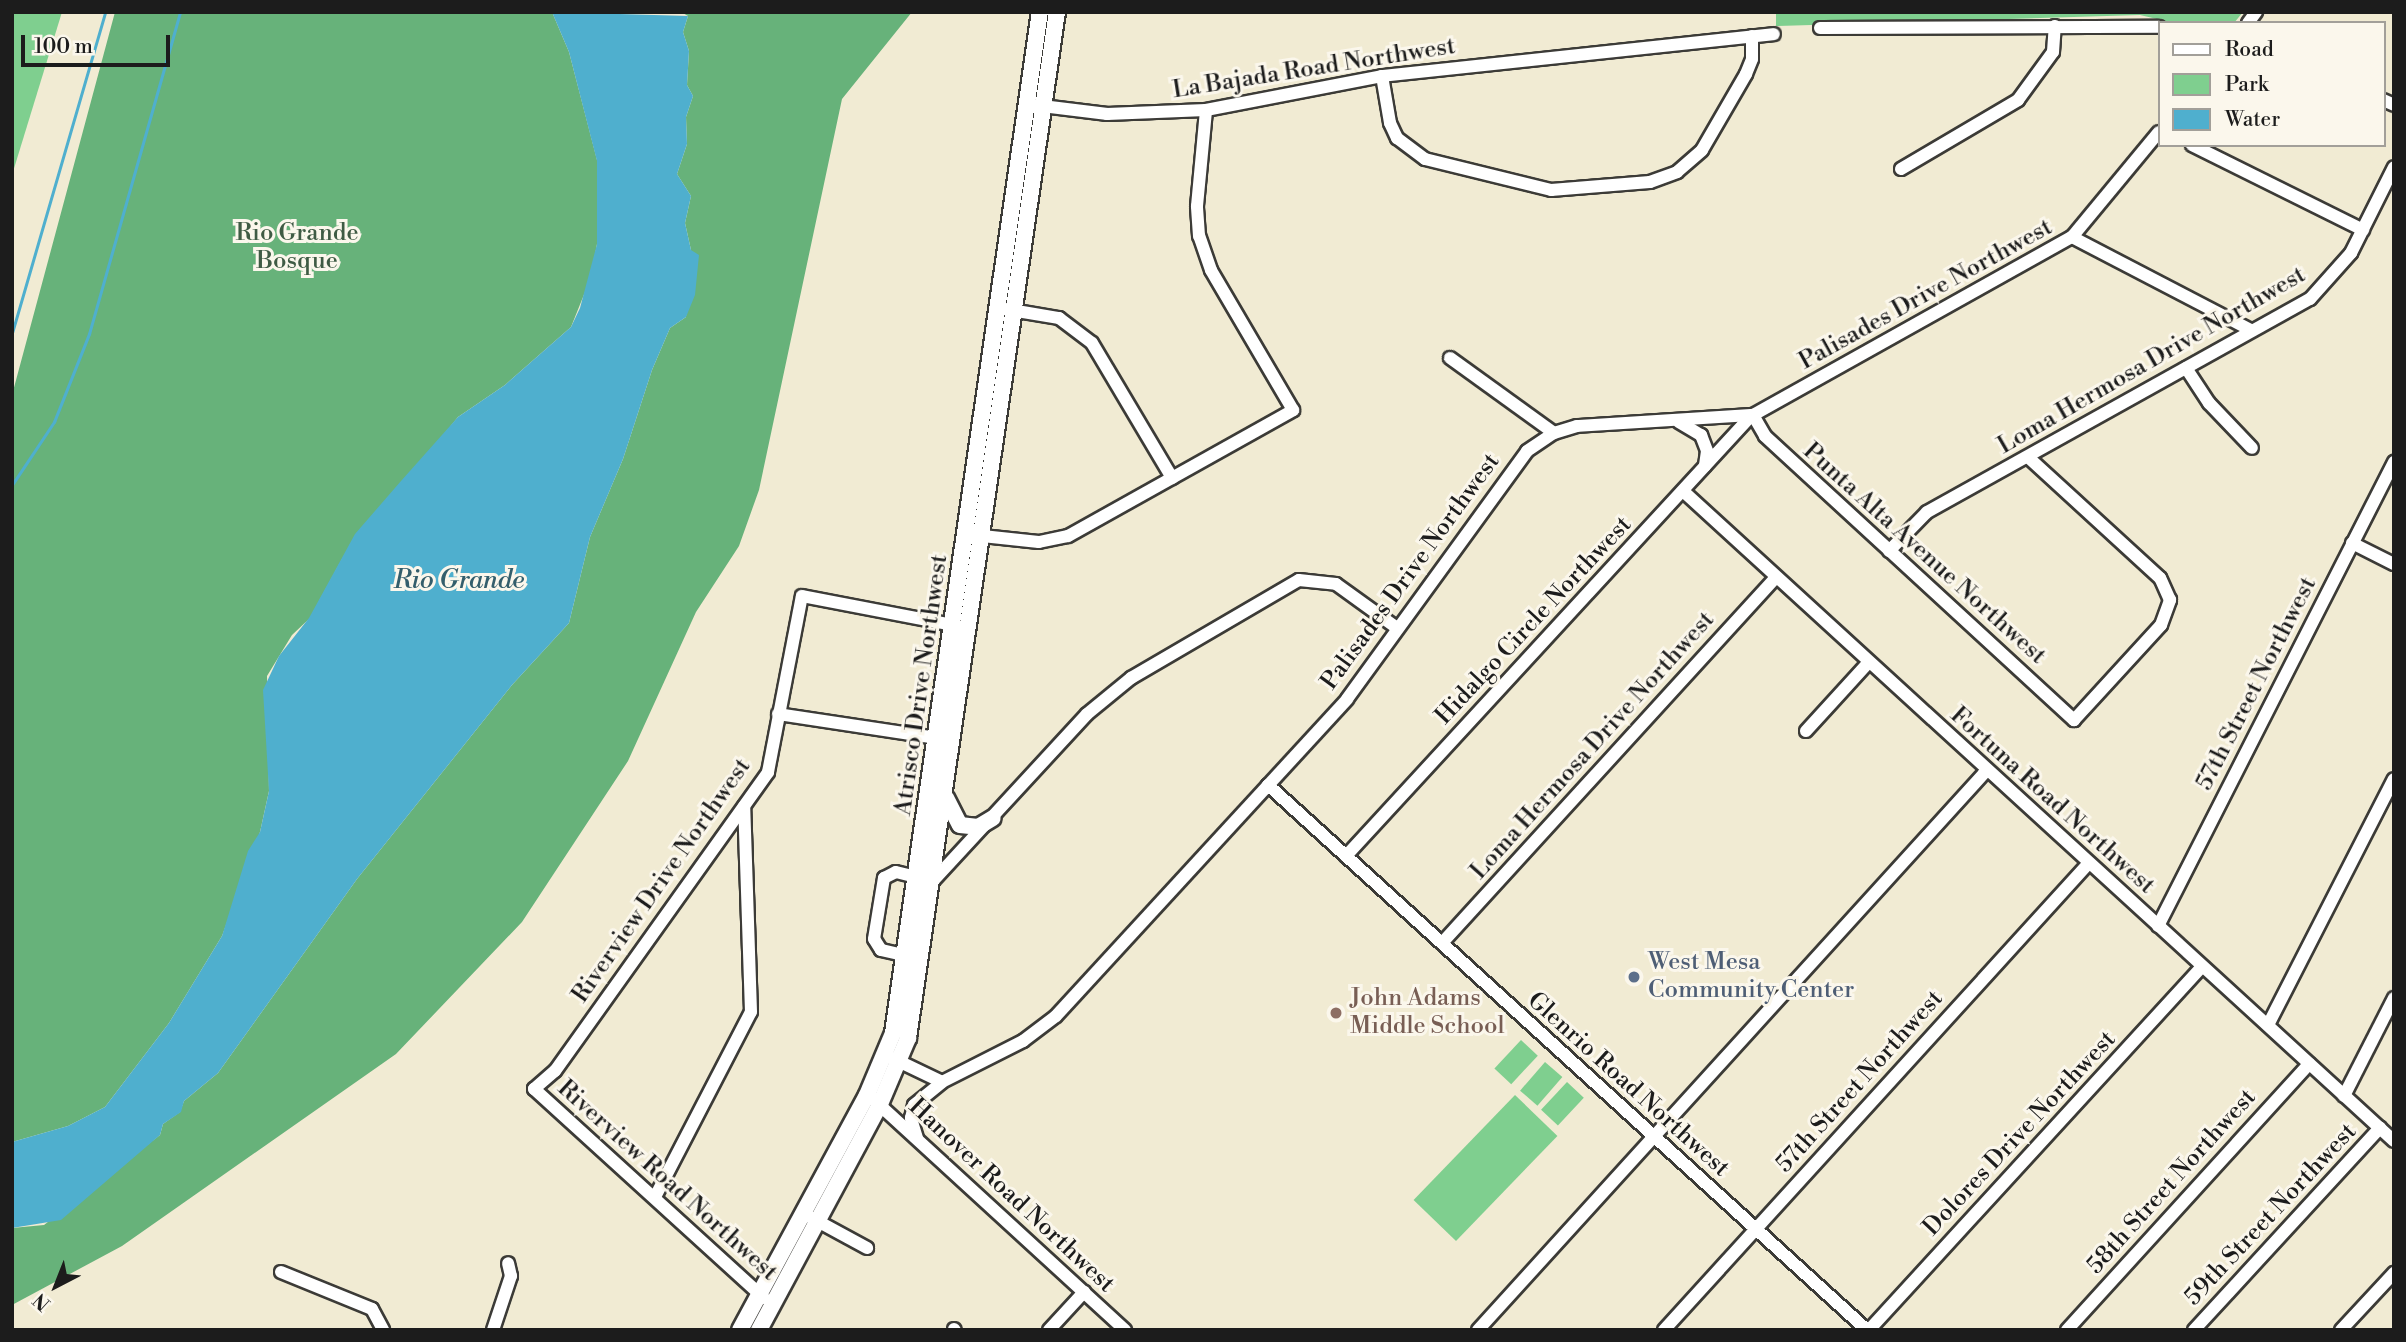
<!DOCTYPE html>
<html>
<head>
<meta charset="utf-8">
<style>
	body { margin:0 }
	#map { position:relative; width:2406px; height:1342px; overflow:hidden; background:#f1ebd3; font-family:"Libre Bodoni",serif }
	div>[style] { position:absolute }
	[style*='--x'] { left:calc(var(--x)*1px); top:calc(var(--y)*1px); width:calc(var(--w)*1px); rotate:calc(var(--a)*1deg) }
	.green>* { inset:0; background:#7fcf8f; transform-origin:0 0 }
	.forest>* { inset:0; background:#67b27a }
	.water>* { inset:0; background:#4fafce }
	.stream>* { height:2.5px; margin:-1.25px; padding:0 1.25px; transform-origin:1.25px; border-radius:1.25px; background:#4fafce }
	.roads { filter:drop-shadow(2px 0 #3c3b37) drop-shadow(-2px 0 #3c3b37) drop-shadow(0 2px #3c3b37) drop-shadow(0 -2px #3c3b37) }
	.minor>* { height:12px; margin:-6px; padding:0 6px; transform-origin:6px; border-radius:6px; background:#fff }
	.major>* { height:16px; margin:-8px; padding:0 8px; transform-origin:8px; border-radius:8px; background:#fff }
	.dots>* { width:19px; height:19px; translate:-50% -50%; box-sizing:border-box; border:4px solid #fbf7ec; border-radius:50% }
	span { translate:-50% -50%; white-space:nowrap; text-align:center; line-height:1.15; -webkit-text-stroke:6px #fbf7ec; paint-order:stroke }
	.street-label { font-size:24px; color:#1c1c1c }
	.park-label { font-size:24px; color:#3f5b44 }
	.service-label { font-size:24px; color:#4e5e75 }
	.left { translate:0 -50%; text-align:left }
	.education-label { font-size:24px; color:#785e54 }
	.water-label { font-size:26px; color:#335e6c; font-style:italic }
	.frame { position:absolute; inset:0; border:14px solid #1c1c1c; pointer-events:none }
	.legend { position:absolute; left:2158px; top:21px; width:228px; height:126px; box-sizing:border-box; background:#fbf7ec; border:2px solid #a29f99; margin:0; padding:9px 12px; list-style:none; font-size:21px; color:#1c1c1c }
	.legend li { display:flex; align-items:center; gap:14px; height:35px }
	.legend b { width:35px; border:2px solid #a29f99 }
	.north { position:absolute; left:21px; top:1251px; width:70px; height:70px; -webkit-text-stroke:5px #fbf7ec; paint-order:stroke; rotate:222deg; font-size:19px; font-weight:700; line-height:28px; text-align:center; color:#1c1c1c }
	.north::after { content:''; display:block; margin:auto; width:24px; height:32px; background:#1c1c1c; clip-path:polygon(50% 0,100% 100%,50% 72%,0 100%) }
	.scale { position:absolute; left:21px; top:35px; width:149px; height:32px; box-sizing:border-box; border:4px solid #1c1c1c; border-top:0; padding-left:9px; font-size:21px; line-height:24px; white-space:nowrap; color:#1c1c1c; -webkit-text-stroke:5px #fbf7ec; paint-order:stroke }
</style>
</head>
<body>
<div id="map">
	<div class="green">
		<i style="clip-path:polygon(12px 12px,62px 12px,12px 175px)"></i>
		<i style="clip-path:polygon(1776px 12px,2243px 12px,2234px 23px,2174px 23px,2140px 15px,1776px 26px)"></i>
		<i style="left:1521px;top:1040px;width:23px;height:39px;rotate:43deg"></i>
		<i style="left:1545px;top:1062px;width:23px;height:38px;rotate:41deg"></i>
		<i style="left:1567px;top:1082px;width:23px;height:38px;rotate:43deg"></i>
		<i style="left:1515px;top:1095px;width:59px;height:146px;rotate:44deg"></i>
	</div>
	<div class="forest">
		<i style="clip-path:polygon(115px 12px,552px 12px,569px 52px,597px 160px,597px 244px,591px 277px,571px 327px,505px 385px,458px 417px,342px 559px,310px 618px,292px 635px,267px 676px,269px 791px,260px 832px,222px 936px,169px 1023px,105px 1107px,68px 1126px,12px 1142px,12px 395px)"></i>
		<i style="clip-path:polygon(681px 12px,912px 12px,842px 99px,759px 490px,739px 546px,696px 612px,628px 761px,522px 922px,396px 1054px,122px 1246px,12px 1305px,12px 1228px,44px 1225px,160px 1135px,163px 1124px,180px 1112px,184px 1101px,218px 1073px,357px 879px,512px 685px,569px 623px,590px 537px,623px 459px,652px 370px,670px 328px,686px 317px,691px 250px,685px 223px,691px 196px,677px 174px,687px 144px,686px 117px,693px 96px,687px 85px,689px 51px,683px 32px,688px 16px)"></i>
	</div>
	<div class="water">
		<i style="clip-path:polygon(552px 12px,688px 16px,683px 32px,689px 51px,687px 85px,693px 96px,686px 117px,687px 144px,677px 174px,691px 196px,685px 223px,691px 250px,699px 255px,695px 295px,686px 317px,670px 328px,652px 370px,623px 459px,590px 537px,569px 623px,512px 685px,357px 879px,218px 1073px,184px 1101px,181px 1112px,163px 1124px,160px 1135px,61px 1220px,12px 1228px,12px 1142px,68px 1126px,105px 1107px,169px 1023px,222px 936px,248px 851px,260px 832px,269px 791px,263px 690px,279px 656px,309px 618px,355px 534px,401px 481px,458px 417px,505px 385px,571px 327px,580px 308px,597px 244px,597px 161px,569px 52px)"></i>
	</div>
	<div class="stream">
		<i style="--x:12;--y:333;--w:334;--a:-73.8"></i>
		<i style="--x:12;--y:485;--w:76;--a:-56.3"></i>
		<i style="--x:54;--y:422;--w:95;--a:-68.3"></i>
		<i style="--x:89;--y:334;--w:335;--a:-74.2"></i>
	</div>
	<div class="roads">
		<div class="minor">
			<i style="--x:2248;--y:23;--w:14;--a:-54"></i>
			<i style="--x:1820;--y:28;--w:339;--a:-0.2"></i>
			<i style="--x:1382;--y:76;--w:48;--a:80.3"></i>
			<i style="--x:1390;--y:123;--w:17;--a:65"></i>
			<i style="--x:1397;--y:138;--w:35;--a:37"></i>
			<i style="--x:1425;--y:159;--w:130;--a:13.8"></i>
			<i style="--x:1551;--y:190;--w:99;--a:-4.6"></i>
			<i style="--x:1650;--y:182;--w:29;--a:-20"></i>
			<i style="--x:1677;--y:172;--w:33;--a:-41"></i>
			<i style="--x:1702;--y:150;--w:88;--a:-59.9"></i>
			<i style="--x:1746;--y:74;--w:16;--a:-68"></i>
			<i style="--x:1752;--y:59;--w:23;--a:-90"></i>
			<i style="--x:2383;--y:100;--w:12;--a:24"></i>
			<i style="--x:1034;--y:105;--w:74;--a:7"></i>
			<i style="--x:1107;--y:114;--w:99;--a:-2.3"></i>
			<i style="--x:1206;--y:110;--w:179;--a:-10.9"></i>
			<i style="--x:1382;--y:76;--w:394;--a:-6.1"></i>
			<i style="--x:2192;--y:145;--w:191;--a:26.4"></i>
			<i style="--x:1901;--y:169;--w:136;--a:-30.5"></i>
			<i style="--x:2018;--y:100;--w:59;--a:-53.9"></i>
			<i style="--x:2053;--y:52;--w:26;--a:-86"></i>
			<i style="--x:2072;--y:237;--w:202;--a:27.5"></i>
			<i style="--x:1005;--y:309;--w:55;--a:9.5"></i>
			<i style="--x:1059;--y:318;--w:41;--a:37.1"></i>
			<i style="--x:1092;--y:343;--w:157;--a:59.3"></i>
			<i style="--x:1450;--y:358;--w:128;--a:35.8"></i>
			<i style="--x:2186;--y:368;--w:42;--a:56.7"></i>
			<i style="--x:2209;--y:403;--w:62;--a:46.3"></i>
			<i style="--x:1753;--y:415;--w:24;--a:60"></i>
			<i style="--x:1765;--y:436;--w:420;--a:42.6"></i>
			<i style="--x:2074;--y:720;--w:129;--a:-47.5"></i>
			<i style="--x:2161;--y:625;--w:27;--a:-70"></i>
			<i style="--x:2170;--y:600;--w:24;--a:-114"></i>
			<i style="--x:2160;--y:578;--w:179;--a:-137.5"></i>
			<i style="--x:1679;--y:422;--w:26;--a:31"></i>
			<i style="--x:1701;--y:435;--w:17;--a:69"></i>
			<i style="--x:1707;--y:451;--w:15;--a:98"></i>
			<i style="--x:1683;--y:491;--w:963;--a:42.43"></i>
			<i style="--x:973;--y:535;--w:66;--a:6.1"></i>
			<i style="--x:1039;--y:542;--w:30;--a:-12"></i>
			<i style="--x:1068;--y:536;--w:258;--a:-29.2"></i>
			<i style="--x:1293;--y:410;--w:162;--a:-120.4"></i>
			<i style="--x:1211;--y:270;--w:36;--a:-109"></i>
			<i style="--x:1199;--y:236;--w:30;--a:-94"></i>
			<i style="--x:1197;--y:206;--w:96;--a:-84.6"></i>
			<i style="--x:2352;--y:543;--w:47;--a:26.6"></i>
			<i style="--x:1889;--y:551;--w:54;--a:-45.7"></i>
			<i style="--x:1927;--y:512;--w:438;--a:-29.1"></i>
			<i style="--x:2310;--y:299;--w:62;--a:-48.3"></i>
			<i style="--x:2351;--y:253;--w:96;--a:-63.4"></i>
			<i style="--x:778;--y:714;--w:168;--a:8.6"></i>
			<i style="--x:1806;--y:731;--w:93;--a:-47.6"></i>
			<i style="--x:1268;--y:785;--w:810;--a:42.3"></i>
			<i style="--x:1346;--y:856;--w:599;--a:-47.37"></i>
			<i style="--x:2158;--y:926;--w:521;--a:-63.04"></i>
			<i style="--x:1442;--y:943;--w:495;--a:-47.6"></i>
			<i style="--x:912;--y:957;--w:32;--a:-167"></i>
			<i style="--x:881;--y:950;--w:13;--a:-122"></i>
			<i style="--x:874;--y:939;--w:62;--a:-80.7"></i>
			<i style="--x:884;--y:878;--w:13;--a:-27"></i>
			<i style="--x:896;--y:872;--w:38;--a:14"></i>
			<i style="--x:933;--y:881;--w:227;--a:-47.3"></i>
			<i style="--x:1087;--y:714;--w:57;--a:-39.3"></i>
			<i style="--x:1131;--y:678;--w:194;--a:-30.3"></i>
			<i style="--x:1299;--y:580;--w:37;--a:6"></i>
			<i style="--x:1336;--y:584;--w:75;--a:35.8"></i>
			<i style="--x:2268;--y:1025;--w:276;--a:-62.9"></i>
			<i style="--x:892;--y:1058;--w:55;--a:25.6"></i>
			<i style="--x:2344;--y:1096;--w:110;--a:-63"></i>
			<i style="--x:873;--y:1099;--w:342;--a:42.5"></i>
			<i style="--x:917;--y:1138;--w:21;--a:-107"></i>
			<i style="--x:911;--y:1118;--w:13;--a:-77"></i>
			<i style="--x:914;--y:1105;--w:36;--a:-39"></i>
			<i style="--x:942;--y:1082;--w:91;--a:-26.8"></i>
			<i style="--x:1023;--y:1041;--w:41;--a:-37.1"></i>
			<i style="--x:1056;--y:1016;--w:430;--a:-47.4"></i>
			<i style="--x:1347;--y:699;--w:306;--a:-54"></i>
			<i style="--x:1527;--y:451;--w:32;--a:-34"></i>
			<i style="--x:1554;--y:433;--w:24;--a:-17"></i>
			<i style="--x:1577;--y:426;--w:176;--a:-3.6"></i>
			<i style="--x:1753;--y:415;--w:365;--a:-29.2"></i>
			<i style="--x:2072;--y:237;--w:136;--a:-50.4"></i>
			<i style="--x:655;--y:1197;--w:208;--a:-62.6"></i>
			<i style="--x:751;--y:1012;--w:206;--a:-91.9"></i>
			<i style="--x:810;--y:1217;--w:65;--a:28.5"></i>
			<i style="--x:281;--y:1272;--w:98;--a:22.1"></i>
			<i style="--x:372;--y:1309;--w:24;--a:62"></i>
			<i style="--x:764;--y:1298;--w:311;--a:-137.7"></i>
			<i style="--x:534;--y:1089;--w:28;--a:-41"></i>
			<i style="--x:555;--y:1071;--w:367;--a:-54.5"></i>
			<i style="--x:768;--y:772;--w:179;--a:-79.1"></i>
			<i style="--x:802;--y:596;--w:159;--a:10.9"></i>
			<i style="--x:954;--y:1329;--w:1;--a:45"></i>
			<i style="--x:493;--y:1330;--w:57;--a:-71.6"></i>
			<i style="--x:511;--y:1276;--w:13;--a:-103"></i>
			<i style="--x:1049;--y:1330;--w:52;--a:-47.4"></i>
			<i style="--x:1478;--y:1330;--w:757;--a:-47.73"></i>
			<i style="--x:1664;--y:1330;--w:631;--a:-47.7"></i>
			<i style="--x:1869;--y:1330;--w:493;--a:-47.5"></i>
			<i style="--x:2067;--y:1330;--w:360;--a:-47.7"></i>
			<i style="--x:2194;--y:1330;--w:275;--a:-47.4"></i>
			<i style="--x:2341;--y:1330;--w:78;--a:-47.1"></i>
		</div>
		<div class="major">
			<i style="--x:946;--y:798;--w:30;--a:63"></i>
			<i style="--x:960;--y:825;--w:18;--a:6"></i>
			<i style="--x:978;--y:827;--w:17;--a:-31"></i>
			<i style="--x:740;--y:1330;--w:267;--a:-61.6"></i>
			<i style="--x:867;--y:1095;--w:67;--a:-67.2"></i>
			<i style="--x:893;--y:1033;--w:1032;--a:-81.81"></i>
			<i style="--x:759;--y:1330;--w:256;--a:-61.8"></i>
			<i style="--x:880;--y:1104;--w:72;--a:-67"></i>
			<i style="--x:908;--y:1038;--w:1037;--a:-81.74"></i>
		</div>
	</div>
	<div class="dots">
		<i style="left:1634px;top:977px;background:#5c6f8a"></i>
		<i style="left:1336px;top:1013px;background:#8d6e63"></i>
	</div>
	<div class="street-label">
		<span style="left:1314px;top:69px;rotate:-9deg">La Bajada Road Northwest</span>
		<span style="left:1926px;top:295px;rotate:-29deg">Palisades Drive Northwest</span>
		<span style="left:2152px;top:361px;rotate:-30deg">Loma Hermosa Drive Northwest</span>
		<span style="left:1924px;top:554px;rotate:42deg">Punta Alta Avenue Northwest</span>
		<span style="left:1411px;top:572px;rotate:-54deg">Palisades Drive Northwest</span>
		<span style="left:1534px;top:621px;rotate:-47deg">Hidalgo Circle Northwest</span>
		<span style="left:2257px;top:684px;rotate:-63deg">57th Street Northwest</span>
		<span style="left:922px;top:685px;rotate:-82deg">Atrisco Drive Northwest</span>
		<span style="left:1593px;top:746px;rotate:-48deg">Loma Hermosa Drive Northwest</span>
		<span style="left:2052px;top:801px;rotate:42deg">Fortuna Road Northwest</span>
		<span style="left:662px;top:881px;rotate:-55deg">Riverview Drive Northwest</span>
		<span style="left:1860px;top:1082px;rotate:-48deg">57th Street Northwest</span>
		<span style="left:1628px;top:1085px;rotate:42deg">Glenrio Road Northwest</span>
		<span style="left:2020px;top:1134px;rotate:-47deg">Dolores Drive Northwest</span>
		<span style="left:667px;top:1181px;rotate:42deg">Riverview Road Northwest</span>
		<span style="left:2172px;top:1182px;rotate:-48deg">58th Street Northwest</span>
		<span style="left:1011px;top:1196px;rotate:43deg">Hanover Road Northwest</span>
		<span style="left:2271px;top:1215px;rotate:-47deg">59th Street Northwest</span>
	</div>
	<div class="park-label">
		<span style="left:297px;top:248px">Rio Grande<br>Bosque</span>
	</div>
	<div class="service-label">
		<span class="left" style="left:1648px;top:977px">West Mesa<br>Community Center</span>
	</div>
	<div class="education-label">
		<span class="left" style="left:1350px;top:1013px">John Adams<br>Middle School</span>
	</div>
	<div class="water-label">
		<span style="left:459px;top:581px">Rio Grande</span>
	</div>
	<div class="frame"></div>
	<ul class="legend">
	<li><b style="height:9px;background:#fff"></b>Road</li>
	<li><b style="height:19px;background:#7fcf8f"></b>Park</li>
	<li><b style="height:19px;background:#4fafce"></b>Water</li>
	</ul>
	<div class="north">N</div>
	<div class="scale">100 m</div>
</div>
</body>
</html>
